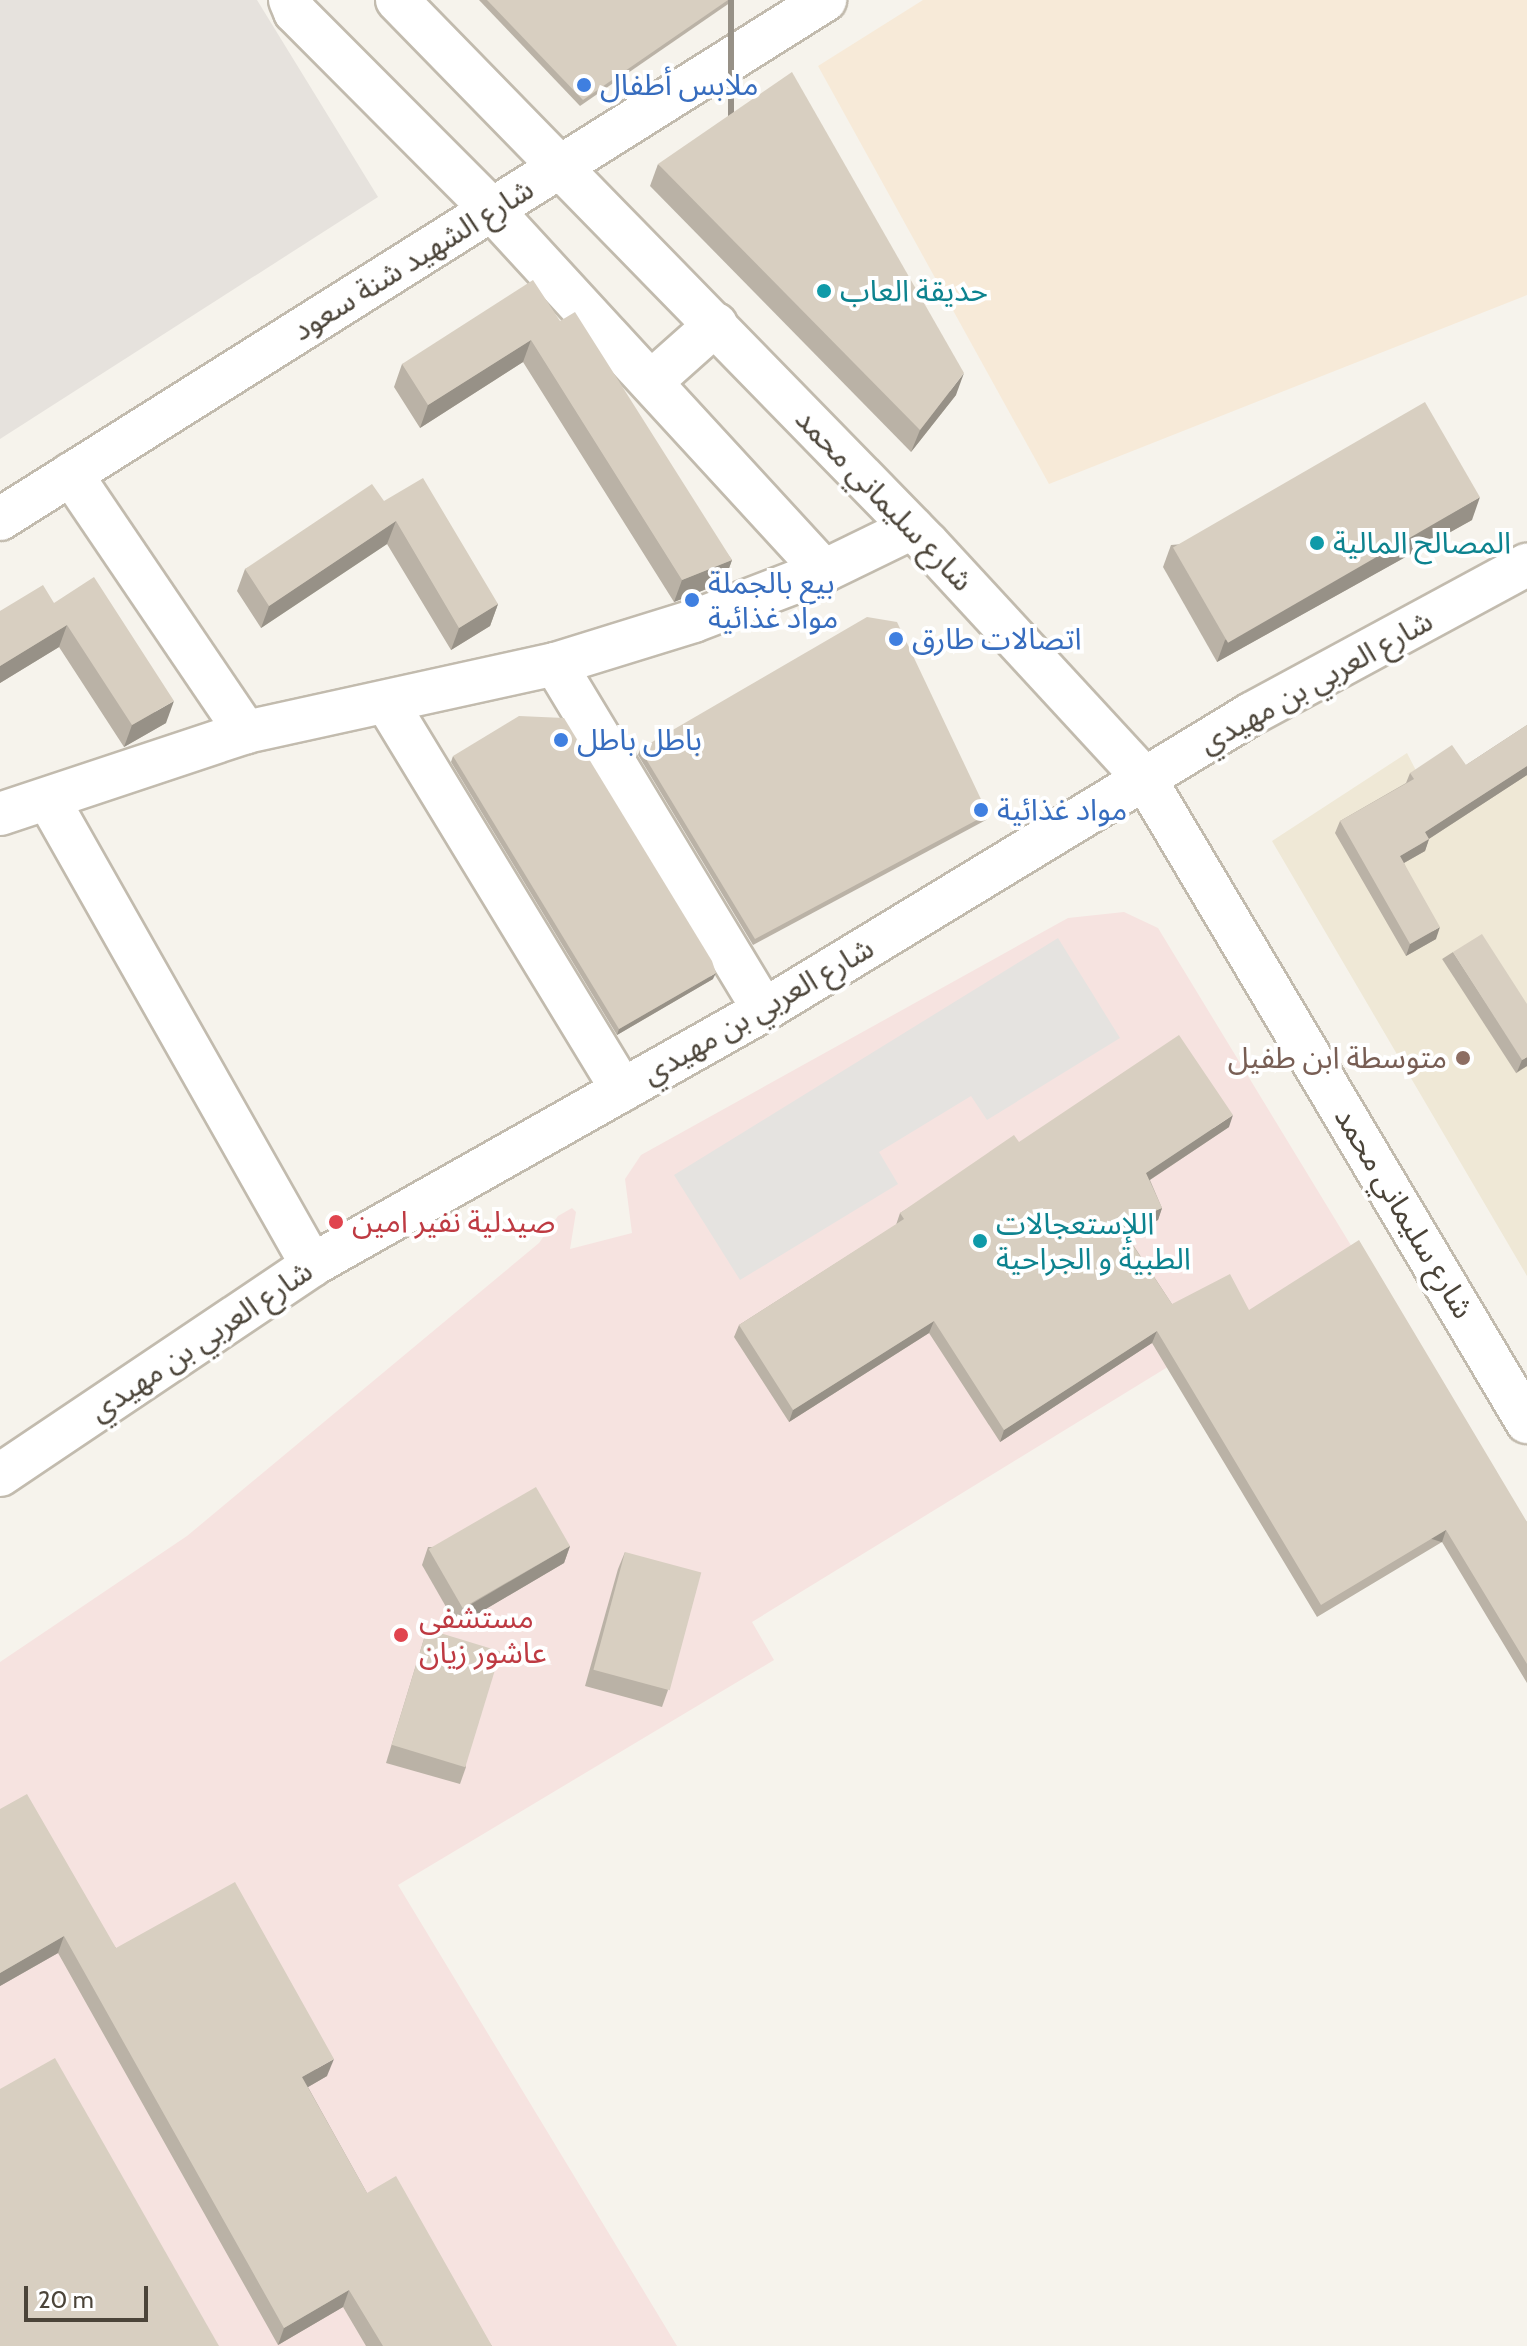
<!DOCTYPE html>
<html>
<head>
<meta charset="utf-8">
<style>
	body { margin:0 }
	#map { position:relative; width:1527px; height:2346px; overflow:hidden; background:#f6f3ec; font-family:Cabin,"Noto Sans Arabic",sans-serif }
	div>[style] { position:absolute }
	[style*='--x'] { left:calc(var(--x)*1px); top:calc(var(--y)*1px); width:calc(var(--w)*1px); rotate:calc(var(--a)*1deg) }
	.commercial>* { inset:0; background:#f7ead8 }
	.industrial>* { inset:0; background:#e6e2dd }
	.education>* { inset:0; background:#efe8d6 }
	.medical>* { inset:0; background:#f6e3e0 }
	.parking>* { inset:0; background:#e5e3e0 }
	.roads { filter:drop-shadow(2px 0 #c2bbae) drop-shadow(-2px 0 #c2bbae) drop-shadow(0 2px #c2bbae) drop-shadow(0 -2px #c2bbae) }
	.minor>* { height:42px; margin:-21px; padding:0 21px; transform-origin:21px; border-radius:21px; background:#fff }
	.wall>* { inset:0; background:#bab2a6; transform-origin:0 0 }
	.shaded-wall>* { inset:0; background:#979187; transform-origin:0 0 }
	.building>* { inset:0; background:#d8cfc1; transform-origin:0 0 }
	.dots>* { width:22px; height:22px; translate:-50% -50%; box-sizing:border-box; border:4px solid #fff; border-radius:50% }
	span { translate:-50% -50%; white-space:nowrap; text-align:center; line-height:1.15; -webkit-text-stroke:8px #fff; paint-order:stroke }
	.shop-label { font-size:30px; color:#366cbe }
	.left { translate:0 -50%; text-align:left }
	.street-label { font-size:30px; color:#4b4439 }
	.culture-label { font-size:30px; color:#0d838f }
	.education-label { font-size:30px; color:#785e54 }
	.right { translate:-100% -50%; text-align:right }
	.health-label { font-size:30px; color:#be3a42 }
	.scale { position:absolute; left:24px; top:2286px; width:124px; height:36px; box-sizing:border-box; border:4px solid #4b4439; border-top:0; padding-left:10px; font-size:24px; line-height:28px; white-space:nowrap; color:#4b4439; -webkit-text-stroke:6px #fff; paint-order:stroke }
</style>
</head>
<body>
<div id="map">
	<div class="commercial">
		<i style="clip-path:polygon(923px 0,1527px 0,1527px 295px,1049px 484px,818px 66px)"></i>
	</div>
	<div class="industrial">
		<i style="clip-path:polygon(0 0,257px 0,378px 197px,0 439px)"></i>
	</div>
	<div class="education">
		<i style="clip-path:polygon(1527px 730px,1527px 1276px,1272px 841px,1407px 753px,1426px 790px)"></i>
	</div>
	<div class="medical">
		<i style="clip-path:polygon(1124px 912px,1158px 928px,1355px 1252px,752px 1622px,774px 1660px,398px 1885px,677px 2346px,0 2346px,0 1662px,187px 1536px,539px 1243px,558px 1216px,572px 1208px,576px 1212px,570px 1249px,632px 1233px,625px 1179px,641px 1155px,1068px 918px)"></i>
	</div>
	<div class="parking">
		<i style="clip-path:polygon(1058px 938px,1120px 1038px,987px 1120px,971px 1096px,879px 1152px,898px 1184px,740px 1280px,674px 1175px)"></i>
	</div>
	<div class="roads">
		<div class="minor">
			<i style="--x:290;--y:0;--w:13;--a:67"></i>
			<i style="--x:295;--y:12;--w:279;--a:45.1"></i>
			<i style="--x:492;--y:210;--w:490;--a:47.4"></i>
			<i style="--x:397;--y:0;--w:760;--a:45.69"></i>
			<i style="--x:928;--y:544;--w:320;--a:47.3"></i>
			<i style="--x:1145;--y:779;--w:748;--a:59.29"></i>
			<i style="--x:651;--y:382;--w:87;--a:-41.7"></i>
			<i style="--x:71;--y:474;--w:312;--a:55.9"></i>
			<i style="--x:0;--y:519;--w:975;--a:-32.17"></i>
			<i style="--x:555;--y:664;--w:404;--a:58.9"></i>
			<i style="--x:387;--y:703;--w:453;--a:58.7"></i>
			<i style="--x:48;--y:799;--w:536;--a:60.47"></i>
			<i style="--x:0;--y:814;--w:259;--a:-18.4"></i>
			<i style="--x:246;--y:732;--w:316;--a:-12.4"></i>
			<i style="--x:555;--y:664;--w:145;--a:-17.2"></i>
			<i style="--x:694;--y:621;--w:139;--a:-21"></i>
			<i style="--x:824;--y:571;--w:98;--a:-26"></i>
			<i style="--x:0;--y:1475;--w:376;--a:-33.9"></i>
			<i style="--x:312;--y:1265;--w:519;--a:-29.43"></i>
			<i style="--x:764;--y:1010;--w:570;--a:-31.29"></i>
			<i style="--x:1251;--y:714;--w:314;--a:-28.4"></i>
		</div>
	</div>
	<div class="wall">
		<i style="clip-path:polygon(479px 0,734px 0,580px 106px)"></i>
		<i style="clip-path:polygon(658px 164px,956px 395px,911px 452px,650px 186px)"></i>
		<i style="clip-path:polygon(560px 321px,732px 560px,724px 582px,674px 602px,523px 362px,420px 428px,394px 387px,402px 364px)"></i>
		<i style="clip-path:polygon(384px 501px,498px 604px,490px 626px,451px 650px,387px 544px,261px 628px,237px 591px,245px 569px)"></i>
		<i style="clip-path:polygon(1472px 520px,1217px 662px,1163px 567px,1171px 545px)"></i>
		<i style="clip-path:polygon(54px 603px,166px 723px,124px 747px,59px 647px,0 683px,0 611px)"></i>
		<i style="clip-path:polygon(1527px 725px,1527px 775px,1429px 839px,1425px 851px,1404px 863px,1436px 939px,1406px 956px,1335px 833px,1340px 821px,1406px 783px,1410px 773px,1466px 765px)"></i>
		<i style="clip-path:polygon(640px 749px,988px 814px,986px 820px,753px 945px,638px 755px)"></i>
		<i style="clip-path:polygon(453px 756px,713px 979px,617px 1035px,451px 762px)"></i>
		<i style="left:1453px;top:952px;width:136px;height:13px;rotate:57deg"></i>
		<i style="clip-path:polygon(1229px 1127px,1150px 1180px,1162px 1208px,1158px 1220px,1126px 1234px,1172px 1304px,1249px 1310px,1527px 1522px,1527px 1683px,1442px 1542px,1317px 1617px,1152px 1343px,1000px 1442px,929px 1333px,789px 1422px,734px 1337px,739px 1325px,896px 1225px,900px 1213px,1019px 1142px)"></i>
		<i style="clip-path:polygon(570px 1546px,564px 1563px,457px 1626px,422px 1565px,428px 1547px)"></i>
		<i style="clip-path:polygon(625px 1552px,668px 1690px,662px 1707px,585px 1686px,618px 1569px)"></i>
		<i style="clip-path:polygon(427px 1629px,466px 1767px,460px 1784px,386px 1763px)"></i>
		<i style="clip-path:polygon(0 1809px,116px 1948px,327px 2076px,308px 2087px,367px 2193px,492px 2346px,366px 2346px,343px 2307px,278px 2345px,58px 1953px,0 1986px)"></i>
	</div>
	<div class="shaded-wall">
		<i style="left:728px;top:0;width:6px;height:176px"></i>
		<i style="clip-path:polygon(531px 340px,523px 362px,420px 428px,428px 405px)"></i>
		<i style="clip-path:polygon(964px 373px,956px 395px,911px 452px,920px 430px)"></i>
		<i style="clip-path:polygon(1480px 497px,1472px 520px,1217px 662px,1225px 640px)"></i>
		<i style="clip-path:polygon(396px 521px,387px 544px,261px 628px,269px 606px)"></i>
		<i style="clip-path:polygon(732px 560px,724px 582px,674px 602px,682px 580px)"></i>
		<i style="clip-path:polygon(498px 604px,490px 626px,451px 650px,459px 628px)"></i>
		<i style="clip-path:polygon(67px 625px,59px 647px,0 683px,0 666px)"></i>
		<i style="clip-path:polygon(174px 701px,166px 723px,124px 747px,132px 725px)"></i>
		<i style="clip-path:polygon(1527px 766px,1527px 775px,1421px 844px,1425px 832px)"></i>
		<i style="left:988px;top:814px;width:6px;height:264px;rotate:108deg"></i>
		<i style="clip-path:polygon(1429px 839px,1425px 851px,1395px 868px,1400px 856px)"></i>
		<i style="clip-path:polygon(1440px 927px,1436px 939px,1406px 956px,1410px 944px)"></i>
		<i style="clip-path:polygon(716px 973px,713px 979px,617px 1035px,619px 1029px)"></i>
		<i style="clip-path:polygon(1527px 1057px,1527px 1066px,1517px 1072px,1522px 1060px)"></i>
		<i style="clip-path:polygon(1233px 1115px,1229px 1127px,1142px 1185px,1146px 1173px)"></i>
		<i style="clip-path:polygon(1162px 1208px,1158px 1220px,1116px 1238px,1120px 1226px)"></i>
		<i style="clip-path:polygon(934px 1321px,929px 1333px,789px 1422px,793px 1410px)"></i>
		<i style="clip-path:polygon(1157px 1331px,1152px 1343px,1000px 1442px,1004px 1430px)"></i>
		<i style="left:1446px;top:1530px;width:13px;height:146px;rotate:108deg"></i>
		<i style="clip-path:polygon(570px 1546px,564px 1563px,457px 1626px,463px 1609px)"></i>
		<i style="clip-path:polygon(64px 1936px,58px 1953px,0 1986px,0 1973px)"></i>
		<i style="clip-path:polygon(334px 2059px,327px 2076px,296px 2094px,302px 2077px)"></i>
		<i style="clip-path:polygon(349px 2290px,343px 2307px,278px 2345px,284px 2328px)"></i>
	</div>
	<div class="building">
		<i style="clip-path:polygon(487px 0,728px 0,583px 100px)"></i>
		<i style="clip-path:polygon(792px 72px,964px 373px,920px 430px,658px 164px)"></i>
		<i style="clip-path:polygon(533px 280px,560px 321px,575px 312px,732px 560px,682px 580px,531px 340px,428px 405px,402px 364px)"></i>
		<i style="left:1425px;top:402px;width:110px;height:291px;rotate:60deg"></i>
		<i style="clip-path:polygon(423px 478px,498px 604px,459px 628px,396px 521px,269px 606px,245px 569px,372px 484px,384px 501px)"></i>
		<i style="clip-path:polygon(94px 577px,174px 701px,132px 725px,67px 625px,0 666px,0 611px,43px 585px,54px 603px)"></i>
		<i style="clip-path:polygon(867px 617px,897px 622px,988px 814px,755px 939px,640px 749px)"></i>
		<i style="clip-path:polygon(519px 716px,564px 718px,712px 961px,716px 973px,619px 1029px,453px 756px)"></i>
		<i style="clip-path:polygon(1527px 725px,1527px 766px,1425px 832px,1429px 839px,1400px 856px,1440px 927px,1410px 944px,1340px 821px,1414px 779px,1410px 773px,1452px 745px,1466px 765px)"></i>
		<i style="clip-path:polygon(1482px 934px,1527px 1004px,1527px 1057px,1522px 1060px,1453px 952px)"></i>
		<i style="clip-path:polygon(1179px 1035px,1233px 1115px,1146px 1173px,1162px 1208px,1120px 1226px,1172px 1304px,1230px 1274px,1249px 1310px,1359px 1240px,1527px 1522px,1527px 1664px,1446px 1530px,1321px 1605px,1157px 1331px,1004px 1430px,934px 1321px,793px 1410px,739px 1325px,904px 1219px,900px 1213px,1014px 1135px,1019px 1142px)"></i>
		<i style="left:536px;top:1487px;width:68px;height:124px;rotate:60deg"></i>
		<i style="left:625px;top:1552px;width:79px;height:122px;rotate:15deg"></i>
		<i style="left:427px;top:1629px;width:77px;height:121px;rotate:17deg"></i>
		<i style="clip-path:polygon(27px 1794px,116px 1948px,235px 1882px,334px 2059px,302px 2077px,367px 2193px,396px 2176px,492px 2346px,383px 2346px,349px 2290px,284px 2328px,64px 1936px,0 1973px,0 1809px)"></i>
		<i style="clip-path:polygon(55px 2058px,219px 2346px,0 2346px,0 2089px)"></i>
	</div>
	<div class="dots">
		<i style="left:584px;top:85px;background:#3f7fe0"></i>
		<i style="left:824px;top:291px;background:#0f9aa8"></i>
		<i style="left:1317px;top:543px;background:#0f9aa8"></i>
		<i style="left:692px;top:600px;background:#3f7fe0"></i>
		<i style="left:896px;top:639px;background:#3f7fe0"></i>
		<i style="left:561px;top:740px;background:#3f7fe0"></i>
		<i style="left:981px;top:810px;background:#3f7fe0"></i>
		<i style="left:1463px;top:1058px;background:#8d6e63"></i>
		<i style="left:336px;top:1222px;background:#e0444e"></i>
		<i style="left:980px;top:1241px;background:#0f9aa8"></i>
		<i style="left:401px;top:1635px;background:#e0444e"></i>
	</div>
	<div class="shop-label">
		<span class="left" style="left:600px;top:85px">ملابس أطفال</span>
		<span class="left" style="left:708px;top:600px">بيع بالجملة<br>مواد غذائية</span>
		<span class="left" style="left:912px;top:639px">اتصالات طارق</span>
		<span class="left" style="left:577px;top:740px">باطل باطل</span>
		<span class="left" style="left:997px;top:810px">مواد غذائية</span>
	</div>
	<div class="street-label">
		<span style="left:413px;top:260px;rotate:-32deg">شارع الشهيد شنة سعود</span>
		<span style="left:884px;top:500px;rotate:46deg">شارع سليماني محمد</span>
		<span style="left:1316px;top:682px;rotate:-29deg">شارع العربي بن مهيدي</span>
		<span style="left:758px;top:1011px;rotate:-30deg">شارع العربي بن مهيدي</span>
		<span style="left:1404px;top:1213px;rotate:59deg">شارع سليماني محمد</span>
		<span style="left:201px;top:1341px;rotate:-34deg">شارع العربي بن مهيدي</span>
	</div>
	<div class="culture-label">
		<span class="left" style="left:840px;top:291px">حديقة العاب</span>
		<span class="left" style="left:1333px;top:543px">المصالح المالية</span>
		<span class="left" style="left:996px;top:1241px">اللإستعجالات<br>الطبية و الجراحية</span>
	</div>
	<div class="education-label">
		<span class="right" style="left:1447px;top:1058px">متوسطة ابن طفيل</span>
	</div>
	<div class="health-label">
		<span class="left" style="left:352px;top:1222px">صيدلية نفير امين</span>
		<span class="left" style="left:419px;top:1635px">مستشفى<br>عاشور زيان</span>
	</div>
	<div class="scale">20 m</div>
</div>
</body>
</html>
